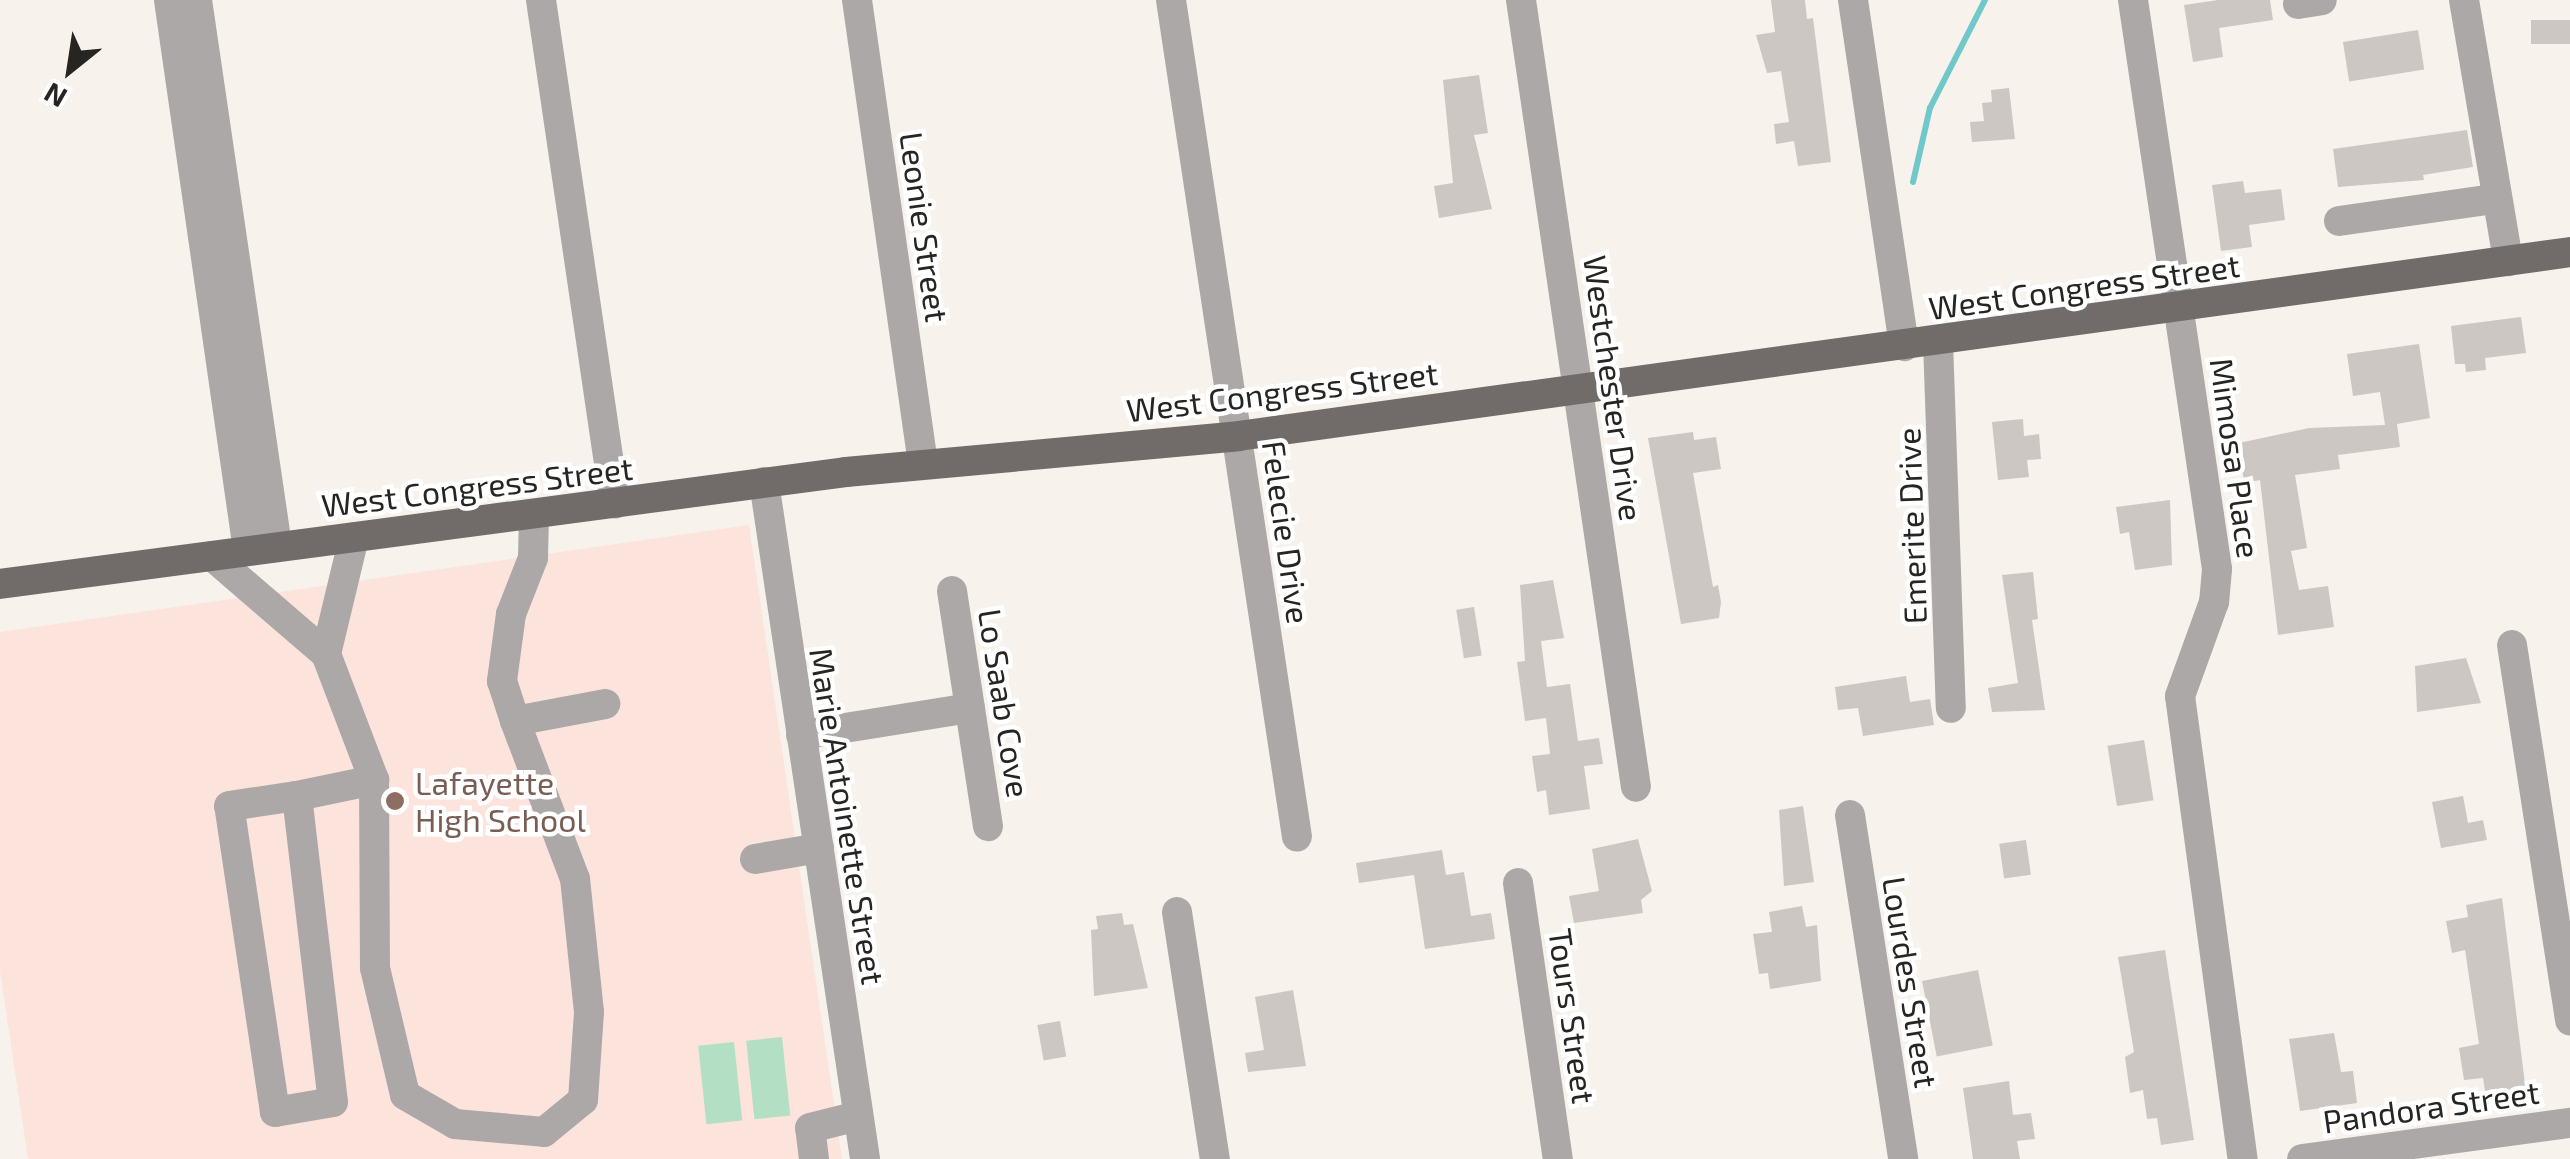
<!DOCTYPE html>
<html>
<head>
<meta charset="utf-8">
<style>
	body { margin:0 }
	#map { position:relative; width:2570px; height:1159px; overflow:hidden; background:#f7f2ec; font-family:"Exo 2",sans-serif }
	div>[style] { position:absolute }
	[style*='--x'] { left:calc(var(--x)*1px); top:calc(var(--y)*1px); width:calc(var(--w)*1px); rotate:calc(var(--a)*1deg) }
	.education>* { inset:0; background:#fce3db }
	.green>* { inset:0; background:#b3e0c4; transform-origin:0 0 }
	.stream>* { height:6px; margin:-3px; padding:0 3px; transform-origin:3px; border-radius:3px; background:#70c8ca }
	.building>* { inset:0; background:#ccc7c2; transform-origin:0 0 }
	.minor>* { height:30px; margin:-15px; padding:0 15px; transform-origin:15px; border-radius:15px; background:#aca8a8 }
	.major>* { height:30px; margin:-15px; padding:0 15px; transform-origin:15px; border-radius:15px; background:#716b6a }
	.dots>* { width:28px; height:28px; translate:-50% -50%; box-sizing:border-box; border:5px solid #fff; border-radius:50% }
	span { translate:-50% -50%; white-space:nowrap; text-align:center; line-height:1.15; -webkit-text-stroke:9px #fff; paint-order:stroke }
	.street-label { font-size:32px; color:#262522 }
	.education-label { font-size:32px; color:#785e54 }
	.left { translate:0 -50%; text-align:left }
	.north { position:absolute; left:20px; top:20px; width:100px; height:100px; -webkit-text-stroke:8px #fff; paint-order:stroke; rotate:210deg; font-size:28px; font-weight:700; line-height:40px; text-align:center; color:#262522 }
	.north::after { content:''; display:block; margin:auto; width:35px; height:45px; background:#262522; clip-path:polygon(50% 0,100% 100%,50% 72%,0 100%) }
</style>
</head>
<body>
<div id="map">
	<div class="education">
		<i style="clip-path:polygon(749px 525px,842px 1159px,28px 1159px,0 971px,0 632px)"></i>
	</div>
	<div class="green">
		<i style="left:782px;top:1037px;width:79px;height:36px;rotate:84deg"></i>
		<i style="left:734px;top:1042px;width:79px;height:36px;rotate:84deg"></i>
	</div>
	<div class="stream">
		<i style="--x:1913;--y:182;--w:76;--a:-77.1"></i>
		<i style="--x:1930;--y:108;--w:121;--a:-63"></i>
	</div>
	<div class="building">
		<i style="clip-path:polygon(1771px 0,1805px 0,1807px 19px,1813px 18px,1831px 162px,1798px 166px,1794px 141px,1776px 144px,1774px 124px,1789px 122px,1781px 71px,1767px 73px,1756px 35px,1775px 32px)"></i>
		<i style="clip-path:polygon(2218px 0,2270px 0,2273px 20px,2219px 28px,2223px 57px,2193px 62px,2184px 5px)"></i>
		<i style="left:2570px;top:20px;width:24px;height:39px;rotate:90deg"></i>
		<i style="left:2418px;top:30px;width:40px;height:76px;rotate:81deg"></i>
		<i style="clip-path:polygon(1479px 75px,1488px 133px,1474px 135px,1492px 209px,1439px 218px,1434px 186px,1453px 183px,1443px 80px)"></i>
		<i style="clip-path:polygon(2009px 88px,2015px 139px,1972px 142px,1970px 122px,1984px 121px,1982px 103px,1992px 102px,1991px 90px)"></i>
		<i style="clip-path:polygon(2467px 130px,2473px 167px,2423px 175px,2424px 180px,2338px 187px,2333px 149px)"></i>
		<i style="clip-path:polygon(2243px 181px,2245px 193px,2281px 189px,2285px 220px,2249px 225px,2252px 247px,2221px 251px,2212px 185px)"></i>
		<i style="clip-path:polygon(2521px 317px,2526px 353px,2485px 358px,2486px 370px,2466px 372px,2465px 364px,2455px 364px,2451px 326px)"></i>
		<i style="clip-path:polygon(2419px 344px,2430px 418px,2397px 424px,2400px 447px,2338px 455px,2340px 469px,2295px 475px,2307px 548px,2291px 551px,2299px 590px,2328px 586px,2334px 627px,2278px 635px,2260px 480px,2244px 483px,2239px 443px,2309px 428px,2385px 425px,2380px 392px,2353px 396px,2347px 354px)"></i>
		<i style="clip-path:polygon(2023px 419px,2024px 436px,2039px 434px,2041px 459px,2027px 460px,2029px 477px,1998px 480px,1992px 422px)"></i>
		<i style="clip-path:polygon(1693px 432px,1694px 440px,1716px 437px,1721px 469px,1693px 473px,1713px 587px,1718px 585px,1721px 602px,1719px 618px,1681px 624px,1648px 438px)"></i>
		<i style="clip-path:polygon(2170px 500px,2172px 565px,2135px 570px,2129px 532px,2120px 534px,2116px 507px)"></i>
		<i style="clip-path:polygon(2033px 572px,2038px 619px,2032px 620px,2045px 710px,1992px 712px,1988px 688px,2018px 683px,2002px 575px)"></i>
		<i style="clip-path:polygon(1553px 580px,1564px 638px,1541px 641px,1547px 687px,1570px 684px,1578px 741px,1599px 738px,1603px 764px,1584px 766px,1590px 809px,1549px 815px,1546px 790px,1537px 792px,1532px 756px,1550px 754px,1546px 718px,1525px 721px,1517px 662px,1525px 661px,1520px 585px)"></i>
		<i style="left:1474px;top:607px;width:49px;height:18px;rotate:81deg"></i>
		<i style="clip-path:polygon(2466px 658px,2481px 703px,2417px 712px,2415px 666px)"></i>
		<i style="clip-path:polygon(1906px 676px,1910px 702px,1930px 699px,1934px 725px,1863px 736px,1858px 708px,1838px 710px,1835px 687px)"></i>
		<i style="left:2144px;top:740px;width:61px;height:37px;rotate:81deg"></i>
		<i style="clip-path:polygon(2463px 796px,2468px 823px,2483px 820px,2487px 840px,2441px 848px,2432px 802px)"></i>
		<i style="clip-path:polygon(1803px 806px,1814px 882px,1784px 886px,1779px 810px)"></i>
		<i style="clip-path:polygon(1638px 839px,1652px 891px,1641px 900px,1643px 913px,1574px 923px,1569px 896px,1599px 891px,1592px 849px)"></i>
		<i style="left:2026px;top:840px;width:35px;height:27px;rotate:82deg"></i>
		<i style="clip-path:polygon(1442px 850px,1446px 875px,1464px 872px,1471px 916px,1491px 913px,1495px 939px,1425px 949px,1414px 875px,1359px 883px,1356px 863px)"></i>
		<i style="clip-path:polygon(2502px 898px,2526px 1092px,2486px 1098px,2483px 1078px,2464px 1080px,2459px 1048px,2479px 1044px,2465px 950px,2452px 953px,2446px 921px,2468px 917px,2466px 905px)"></i>
		<i style="clip-path:polygon(1802px 906px,1806px 927px,1817px 925px,1821px 981px,1770px 989px,1768px 973px,1759px 974px,1753px 934px,1772px 932px,1769px 912px)"></i>
		<i style="clip-path:polygon(1122px 913px,1124px 925px,1133px 924px,1148px 988px,1094px 996px,1091px 930px,1098px 929px,1096px 916px)"></i>
		<i style="clip-path:polygon(2165px 950px,2194px 1140px,2161px 1145px,2157px 1118px,2147px 1119px,2143px 1090px,2130px 1093px,2125px 1057px,2134px 1052px,2118px 957px)"></i>
		<i style="left:1978px;top:970px;width:77px;height:57px;rotate:79deg"></i>
		<i style="clip-path:polygon(1293px 990px,1306px 1066px,1248px 1072px,1245px 1053px,1264px 1050px,1255px 997px)"></i>
		<i style="left:1060px;top:1021px;width:36px;height:23px;rotate:80deg"></i>
		<i style="clip-path:polygon(2334px 1033px,2341px 1072px,2353px 1071px,2357px 1103px,2300px 1111px,2289px 1039px)"></i>
		<i style="clip-path:polygon(2009px 1081px,2013px 1115px,2031px 1113px,2035px 1139px,2017px 1141px,2020px 1159px,1973px 1159px,1963px 1088px)"></i>
	</div>
	<div class="minor">
		<i style="--x:169;--y:0;--w:556;--a:81.83"></i>
		<i style="--x:197;--y:0;--w:552;--a:81.66"></i>
		<i style="--x:541;--y:0;--w:509;--a:81.65"></i>
		<i style="--x:857;--y:0;--w:468;--a:81.9"></i>
		<i style="--x:1171;--y:0;--w:846;--a:81.44"></i>
		<i style="--x:1521;--y:0;--w:795;--a:81.69"></i>
		<i style="--x:1853;--y:0;--w:350;--a:81.6"></i>
		<i style="--x:2133;--y:0;--w:575;--a:81.6"></i>
		<i style="--x:2217;--y:569;--w:33;--a:95"></i>
		<i style="--x:2214;--y:602;--w:100;--a:109.9"></i>
		<i style="--x:2180;--y:696;--w:467;--a:82.3"></i>
		<i style="--x:2464;--y:0;--w:265;--a:80.4"></i>
		<i style="--x:2298;--y:4;--w:24;--a:-9"></i>
		<i style="--x:2339;--y:221;--w:157;--a:-8.1"></i>
		<i style="--x:1938;--y:342;--w:366;--a:88"></i>
		<i style="--x:764;--y:482;--w:684;--a:81.51"></i>
		<i style="--x:534;--y:514;--w:44;--a:91.3"></i>
		<i style="--x:533;--y:558;--w:60;--a:111.4"></i>
		<i style="--x:511;--y:614;--w:68;--a:97.7"></i>
		<i style="--x:502;--y:681;--w:42;--a:72"></i>
		<i style="--x:515;--y:721;--w:92;--a:-10.7"></i>
		<i style="--x:212;--y:556;--w:150;--a:40.7"></i>
		<i style="--x:326;--y:654;--w:135;--a:69.1"></i>
		<i style="--x:374;--y:780;--w:188;--a:89.7"></i>
		<i style="--x:375;--y:968;--w:130;--a:76.7"></i>
		<i style="--x:405;--y:1095;--w:58;--a:30.1"></i>
		<i style="--x:455;--y:1124;--w:89;--a:5.1"></i>
		<i style="--x:544;--y:1132;--w:50;--a:-39.4"></i>
		<i style="--x:583;--y:1100;--w:88;--a:-86.1"></i>
		<i style="--x:589;--y:1012;--w:134;--a:-96"></i>
		<i style="--x:575;--y:879;--w:169;--a:-110.8"></i>
		<i style="--x:952;--y:591;--w:238;--a:81.3"></i>
		<i style="--x:2512;--y:645;--w:380;--a:81.2"></i>
		<i style="--x:326;--y:654;--w:120;--a:-76.5"></i>
		<i style="--x:801;--y:735;--w:171;--a:-9.1"></i>
		<i style="--x:297;--y:796;--w:308;--a:83.3"></i>
		<i style="--x:333;--y:1102;--w:59;--a:170.2"></i>
		<i style="--x:275;--y:1112;--w:309;--a:-98.5"></i>
		<i style="--x:229;--y:806;--w:69;--a:-8.4"></i>
		<i style="--x:297;--y:796;--w:79;--a:-11.7"></i>
		<i style="--x:1850;--y:815;--w:348;--a:81.2"></i>
		<i style="--x:755;--y:859;--w:65;--a:-9.8"></i>
		<i style="--x:1518;--y:883;--w:279;--a:81.8"></i>
		<i style="--x:1177;--y:912;--w:250;--a:81.3"></i>
		<i style="--x:814;--y:1159;--w:31;--a:-97"></i>
		<i style="--x:810;--y:1128;--w:49;--a:-14"></i>
		<i style="--x:2302;--y:1159;--w:270;--a:-7.7"></i>
	</div>
	<div class="major">
		<i style="--x:0;--y:584;--w:853;--a:-7.54"></i>
		<i style="--x:846;--y:472;--w:394;--a:-5.2"></i>
		<i style="--x:1238;--y:436;--w:1345;--a:-7.86"></i>
	</div>
	<div class="dots">
		<i style="left:395px;top:801px;background:#8d6e63"></i>
	</div>
	<div class="street-label">
		<span style="left:925px;top:227px;rotate:82deg">Leonie Street</span>
		<span style="left:2084px;top:286px;rotate:-8deg">West Congress Street</span>
		<span style="left:1614px;top:388px;rotate:82deg">Westchester Drive</span>
		<span style="left:1282px;top:391px;rotate:-7deg">West Congress Street</span>
		<span style="left:2236px;top:458px;rotate:82deg">Mimosa Place</span>
		<span style="left:477px;top:486px;rotate:-7deg">West Congress Street</span>
		<span style="left:1911px;top:526px;rotate:-92deg">Emerite Drive</span>
		<span style="left:1287px;top:532px;rotate:82deg">Felecie Drive</span>
		<span style="left:1005px;top:703px;rotate:81deg">Lo Saab Cove</span>
		<span style="left:848px;top:816px;rotate:81deg">Marie Antoinette Street</span>
		<span style="left:1911px;top:982px;rotate:81deg">Lourdes Street</span>
		<span style="left:1573px;top:1016px;rotate:82deg">Tours Street</span>
		<span style="left:2431px;top:1106px;rotate:-8deg">Pandora Street</span>
	</div>
	<div class="education-label">
		<span class="left" style="left:415px;top:801px">Lafayette<br>High School</span>
	</div>
	<div class="north">N</div>
</div>
</body>
</html>
